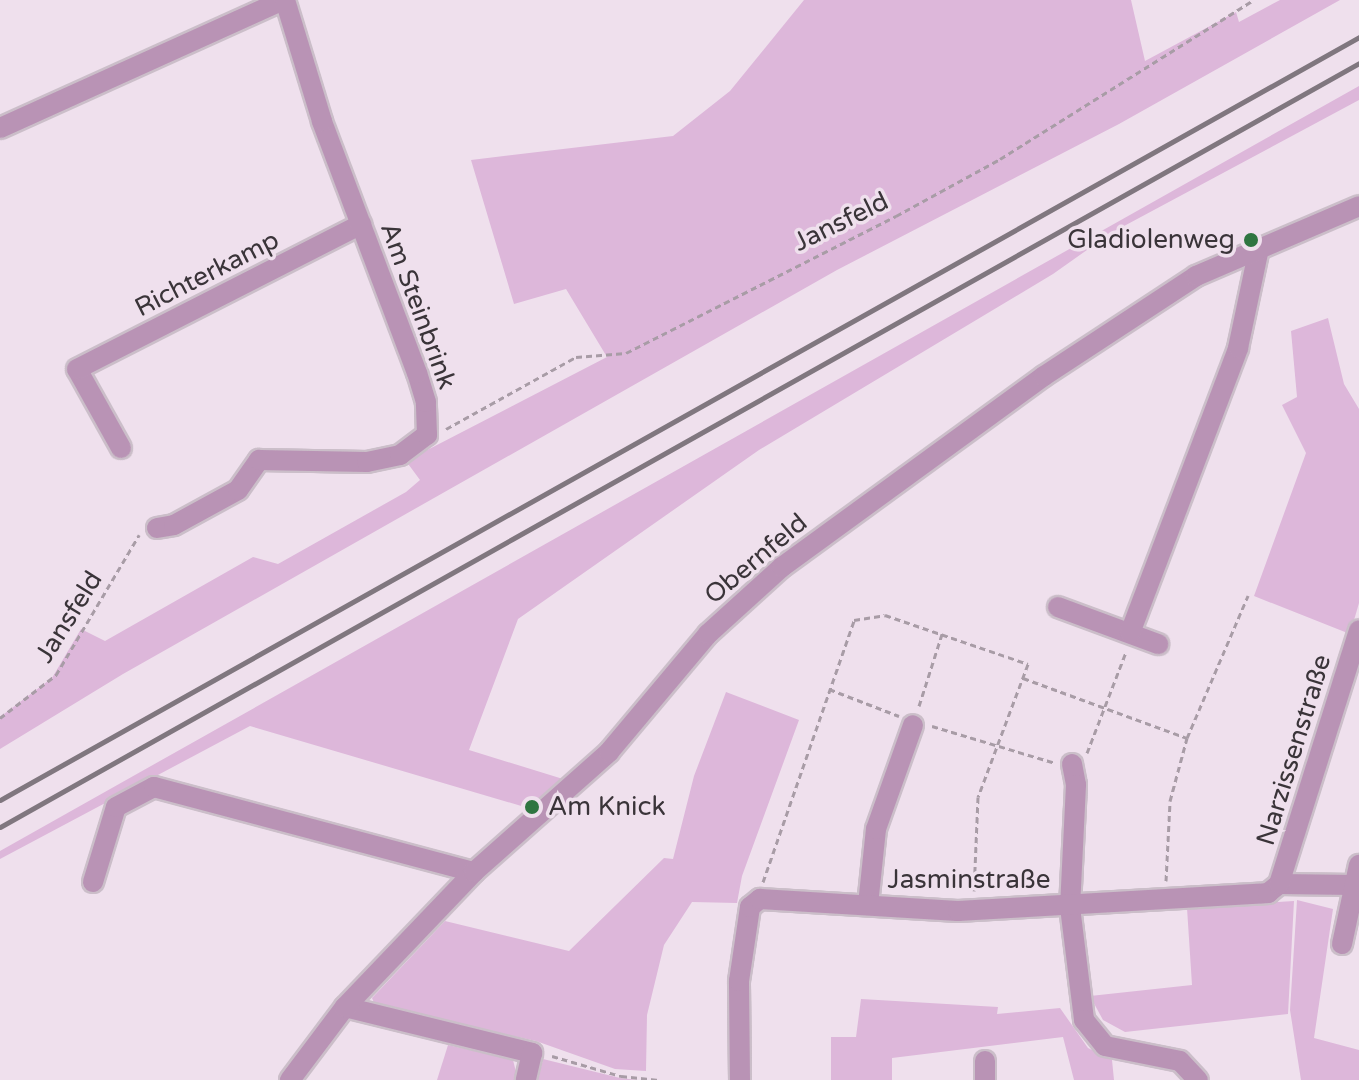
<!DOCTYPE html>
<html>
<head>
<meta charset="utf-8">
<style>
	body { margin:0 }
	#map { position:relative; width:1359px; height:1080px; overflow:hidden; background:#efe0ed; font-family:"Varela Round",sans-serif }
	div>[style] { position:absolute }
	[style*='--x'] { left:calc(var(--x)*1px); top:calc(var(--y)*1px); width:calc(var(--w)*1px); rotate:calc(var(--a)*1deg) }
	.green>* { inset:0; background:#ddb7da }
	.path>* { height:3px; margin-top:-1.5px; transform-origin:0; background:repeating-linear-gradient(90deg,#a89ca6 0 6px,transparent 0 10px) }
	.roads { filter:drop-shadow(2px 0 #cbbec9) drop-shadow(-2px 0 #cbbec9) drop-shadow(0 2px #cbbec9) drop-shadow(0 -2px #cbbec9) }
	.minor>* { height:20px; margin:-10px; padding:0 10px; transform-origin:10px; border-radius:10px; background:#b993b5 }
	.rail>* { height:5px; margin:-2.5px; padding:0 2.5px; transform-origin:2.5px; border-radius:2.5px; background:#80777f }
	.dots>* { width:22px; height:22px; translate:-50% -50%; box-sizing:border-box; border:4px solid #efe0ed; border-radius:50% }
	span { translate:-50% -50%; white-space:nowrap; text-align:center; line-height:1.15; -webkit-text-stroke:7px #efe0ed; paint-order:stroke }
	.street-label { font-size:26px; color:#3a3439 }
	.poi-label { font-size:26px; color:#3a3439 }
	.right { translate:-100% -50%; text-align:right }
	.left { translate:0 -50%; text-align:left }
</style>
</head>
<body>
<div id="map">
	<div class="green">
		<i style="clip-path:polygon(804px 0,1131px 0,1145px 61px,1236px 12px,1239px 22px,1280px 0,1340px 0,1119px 124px,837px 270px,123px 674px,0 749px,0 717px,52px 678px,81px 629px,105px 641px,253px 557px,278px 564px,406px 492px,420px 480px,406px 461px,607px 357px,566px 289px,514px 304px,471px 160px,673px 136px,730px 91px)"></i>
		<i style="clip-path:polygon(1359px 86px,1359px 100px,1111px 233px,1053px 274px,759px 450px,518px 619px,469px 750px,563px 779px,528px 808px,250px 726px,0 859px,0 851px)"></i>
		<i style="clip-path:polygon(1328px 318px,1344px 384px,1359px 409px,1359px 603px,1350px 634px,1254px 596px,1306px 453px,1282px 405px,1297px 397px,1291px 331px)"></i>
		<i style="clip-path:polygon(726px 692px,799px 720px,742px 876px,737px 903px,692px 902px,664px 945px,647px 1015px,646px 1071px,615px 1069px,536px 1041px,375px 1005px,372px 998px,445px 921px,569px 951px,664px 858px,673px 859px,694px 776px)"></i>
		<i style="clip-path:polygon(1297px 900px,1333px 909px,1314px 1038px,1359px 1050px,1359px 1080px,1301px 1080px,1290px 1010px)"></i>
		<i style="clip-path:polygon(1294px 901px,1288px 1014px,1125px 1032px,1103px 1020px,1090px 996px,1192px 985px,1187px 908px)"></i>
		<i style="clip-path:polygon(861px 999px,998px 1007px,997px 1014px,1060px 1008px,1088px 1048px,1112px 1060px,1114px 1080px,1074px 1080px,1063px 1037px,892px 1058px,892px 1080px,831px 1080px,831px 1037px,856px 1037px)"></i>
		<i style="clip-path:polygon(448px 1045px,513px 1060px,518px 1080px,437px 1080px)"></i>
		<i style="clip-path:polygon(543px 1059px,620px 1078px,638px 1080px,538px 1080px)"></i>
	</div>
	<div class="path">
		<i style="--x:446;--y:429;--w:149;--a:-29"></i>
		<i style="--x:576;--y:357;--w:50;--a:-4.6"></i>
		<i style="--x:626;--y:353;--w:303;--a:-26.9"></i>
		<i style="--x:896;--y:216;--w:119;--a:-28.7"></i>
		<i style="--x:1000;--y:159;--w:299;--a:-32.1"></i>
		<i style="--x:1023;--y:678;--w:175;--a:20.1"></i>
		<i style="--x:829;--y:689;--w:75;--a:21.1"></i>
		<i style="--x:919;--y:706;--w:76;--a:-72.3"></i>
		<i style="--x:0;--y:718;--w:71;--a:-37.5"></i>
		<i style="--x:56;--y:675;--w:163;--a:-59.3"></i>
		<i style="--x:932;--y:726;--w:128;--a:16.7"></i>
		<i style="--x:1087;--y:753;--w:108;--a:-68.9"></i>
		<i style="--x:1166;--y:881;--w:80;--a:-87.1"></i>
		<i style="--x:1170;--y:801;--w:65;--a:-74.9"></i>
		<i style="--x:1187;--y:738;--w:155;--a:-66.8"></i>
		<i style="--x:763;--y:882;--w:277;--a:-70.8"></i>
		<i style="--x:854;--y:620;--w:31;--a:-9"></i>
		<i style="--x:885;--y:615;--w:151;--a:18.9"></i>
		<i style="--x:1028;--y:664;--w:142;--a:110.6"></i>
		<i style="--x:978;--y:797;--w:94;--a:92.4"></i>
		<i style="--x:552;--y:1056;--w:72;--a:16.2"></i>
		<i style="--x:621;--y:1076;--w:38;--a:6"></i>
	</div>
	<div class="roads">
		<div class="minor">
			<i style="--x:0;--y:128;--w:312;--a:-24.3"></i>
			<i style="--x:121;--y:448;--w:90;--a:-119.1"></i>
			<i style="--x:77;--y:369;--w:319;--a:-27"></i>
			<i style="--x:157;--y:528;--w:17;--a:-10"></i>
			<i style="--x:174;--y:525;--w:73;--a:-28.7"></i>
			<i style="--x:238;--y:490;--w:37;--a:-55"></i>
			<i style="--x:259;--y:460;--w:108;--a:1.1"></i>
			<i style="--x:367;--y:462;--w:34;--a:-12"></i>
			<i style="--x:400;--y:455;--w:34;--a:-37"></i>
			<i style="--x:427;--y:435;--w:33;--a:-92"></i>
			<i style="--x:426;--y:402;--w:30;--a:-107"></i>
			<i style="--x:417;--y:373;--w:269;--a:-110.7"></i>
			<i style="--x:322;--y:121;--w:127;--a:-107"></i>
			<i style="--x:1058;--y:607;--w:107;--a:20.3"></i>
			<i style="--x:1130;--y:633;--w:305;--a:-69.2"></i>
			<i style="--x:1238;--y:348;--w:102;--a:-78.1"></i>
			<i style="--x:1072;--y:764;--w:21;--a:79"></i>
			<i style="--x:1076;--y:785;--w:122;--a:92.8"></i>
			<i style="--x:1070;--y:907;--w:114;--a:82.9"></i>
			<i style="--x:1084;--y:1020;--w:33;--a:51"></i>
			<i style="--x:1105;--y:1046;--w:76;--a:11.3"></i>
			<i style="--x:1180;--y:1061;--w:26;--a:47"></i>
			<i style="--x:93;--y:882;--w:78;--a:-73"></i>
			<i style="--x:116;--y:807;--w:43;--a:-27.8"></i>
			<i style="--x:154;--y:787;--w:331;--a:14.9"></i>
			<i style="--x:1279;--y:884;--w:75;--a:0.8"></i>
			<i style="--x:868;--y:905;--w:76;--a:-84"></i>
			<i style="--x:876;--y:829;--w:110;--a:-70.4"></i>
			<i style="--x:1342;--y:944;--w:81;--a:-77.9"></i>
			<i style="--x:345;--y:1007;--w:193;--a:13.8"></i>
			<i style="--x:532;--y:1053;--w:28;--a:103"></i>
			<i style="--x:985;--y:1061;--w:19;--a:90"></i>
			<i style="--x:290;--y:1080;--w:91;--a:-53"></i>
			<i style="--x:345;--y:1007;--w:187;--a:-46.3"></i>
			<i style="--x:474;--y:872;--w:181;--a:-41.6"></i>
			<i style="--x:609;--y:752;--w:154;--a:-50"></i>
			<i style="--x:708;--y:634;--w:100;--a:-42.2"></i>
			<i style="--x:782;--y:567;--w:324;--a:-36.1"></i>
			<i style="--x:1044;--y:376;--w:182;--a:-33.3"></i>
			<i style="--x:1196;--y:276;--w:177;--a:-23.2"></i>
			<i style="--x:740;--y:1080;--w:99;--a:-90.6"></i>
			<i style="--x:739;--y:981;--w:75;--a:-81.5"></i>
			<i style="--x:750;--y:907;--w:13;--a:-39"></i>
			<i style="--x:760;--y:899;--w:198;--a:3.5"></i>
			<i style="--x:958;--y:911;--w:311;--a:-3.3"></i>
			<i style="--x:1268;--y:893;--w:14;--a:-39"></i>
			<i style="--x:1279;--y:884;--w:266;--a:-72.5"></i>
		</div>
	</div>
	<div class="rail">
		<i style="--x:0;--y:800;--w:1559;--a:-29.31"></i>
		<i style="--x:0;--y:827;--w:1559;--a:-29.34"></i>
	</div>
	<div class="dots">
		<i style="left:1251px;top:240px;background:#2f7541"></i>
		<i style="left:532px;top:807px;background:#2f7541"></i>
	</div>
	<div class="street-label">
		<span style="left:841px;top:222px;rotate:-26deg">Jansfeld</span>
		<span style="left:207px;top:274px;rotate:-27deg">Richterkamp</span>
		<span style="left:418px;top:306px;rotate:70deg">Am Steinbrink</span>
		<span style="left:756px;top:559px;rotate:-40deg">Obernfeld</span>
		<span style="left:69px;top:617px;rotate:-58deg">Jansfeld</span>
		<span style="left:1294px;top:750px;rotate:-73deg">Narzissenstraße</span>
		<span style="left:969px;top:880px">Jasminstraße</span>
	</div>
	<div class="poi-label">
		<span class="right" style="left:1235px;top:240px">Gladiolenweg</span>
		<span class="left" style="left:548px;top:807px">Am Knick</span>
	</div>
</div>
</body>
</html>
